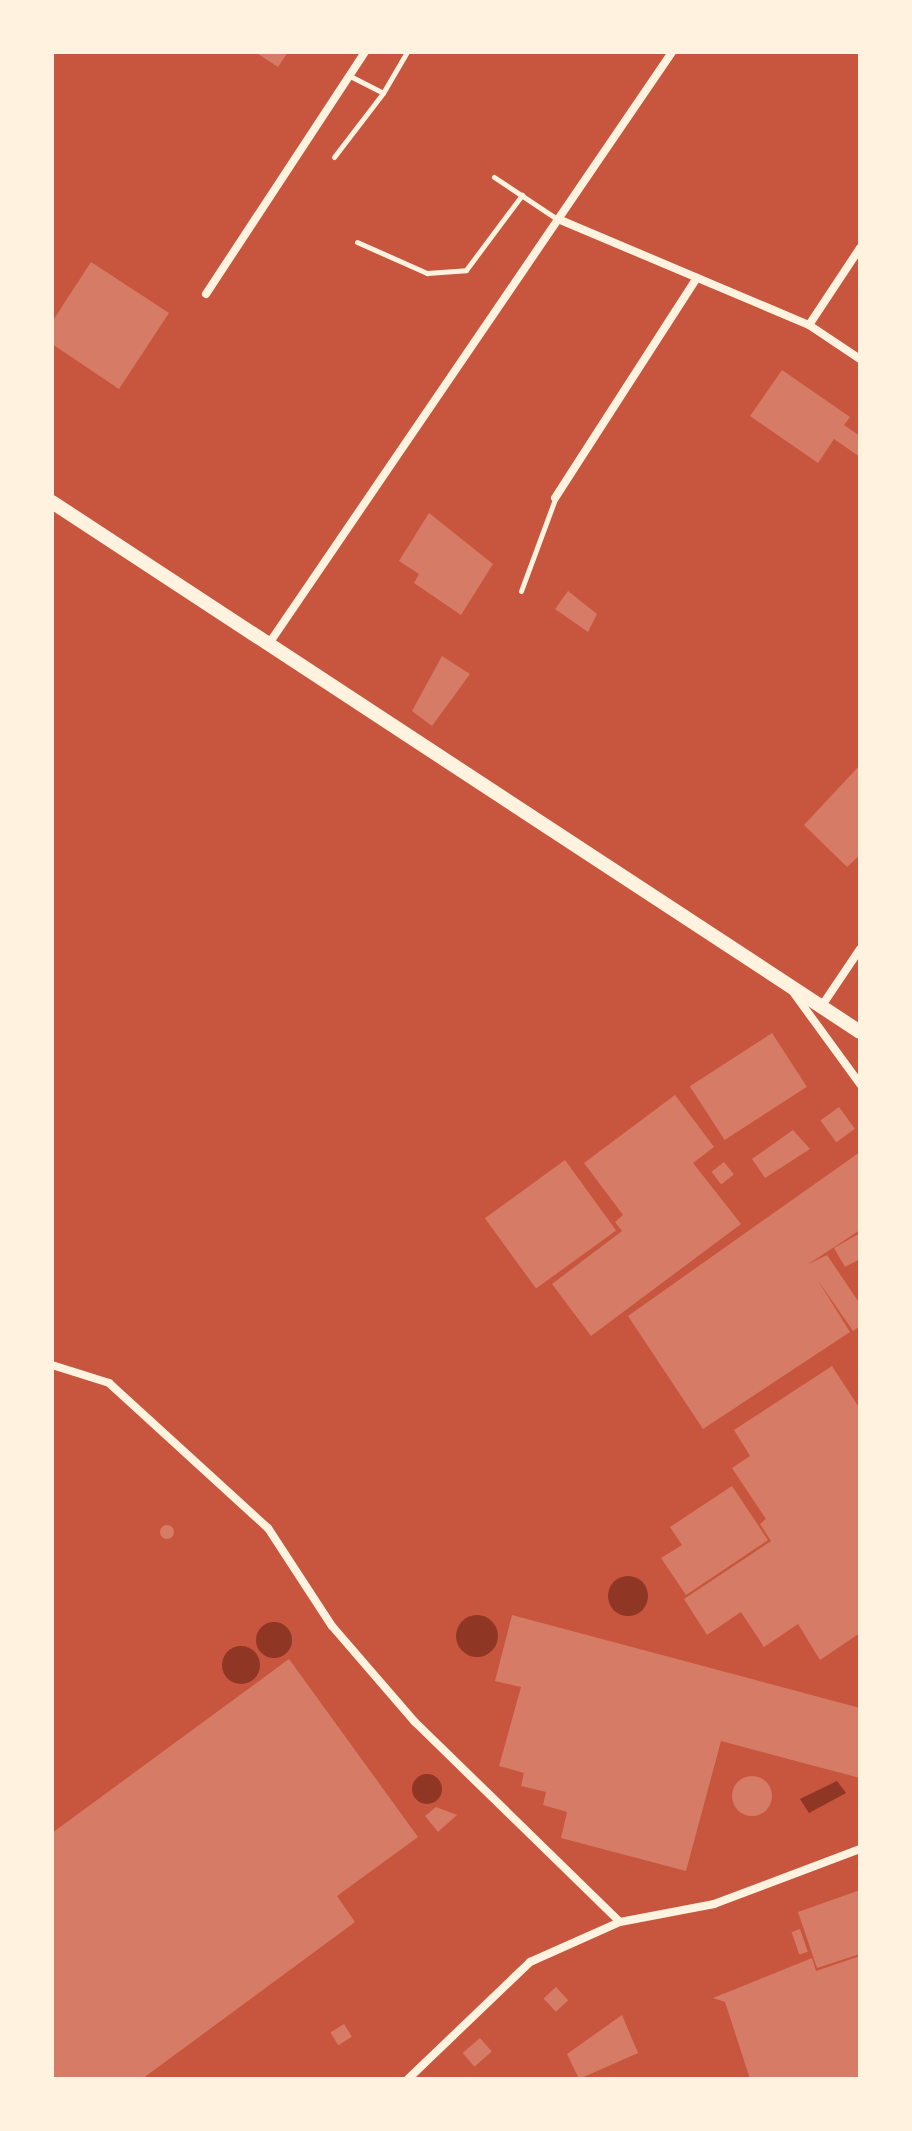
<!DOCTYPE html>
<html>
<head>
<meta charset="utf-8">
<style>
	body { margin:0 }
	#map { position:relative; width:912px; height:2131px; overflow:hidden; background:#c8553d; font-family:Overpass,sans-serif }
	div>[style] { position:absolute }
	[style*='--x'] { left:calc(var(--x)*1px); top:calc(var(--y)*1px); width:calc(var(--w)*1px); rotate:calc(var(--a)*1deg) }
	.water>* { inset:0; background:#8f3625 }
	.round { border-radius:50% }
	.building>* { inset:0; background:#d67c66; transform-origin:0 0 }
	.service>* { height:5px; margin:-2.5px; padding:0 2.5px; transform-origin:2.5px; border-radius:2.5px; background:#fff3e0 }
	.minor>* { height:8px; margin:-4px; padding:0 4px; transform-origin:4px; border-radius:4px; background:#fff3e0 }
	.primary>* { height:14px; margin:-7px; padding:0 7px; transform-origin:7px; border-radius:7px; background:#fff3e0 }
	span { translate:-50% -50%; white-space:nowrap; text-align:center; line-height:1.15; -webkit-text-stroke:6px #fff3e0; paint-order:stroke }
	.frame { position:absolute; inset:0; border:54px solid #fff3e0; pointer-events:none }
</style>
</head>
<body>
<div id="map">
	<div class="water">
		<i class="round" style="left:608px;top:1576px;width:40px;height:40px"></i>
		<i class="round" style="left:456px;top:1615px;width:42px;height:42px"></i>
		<i class="round" style="left:256px;top:1622px;width:36px;height:36px"></i>
		<i class="round" style="left:222px;top:1646px;width:38px;height:38px"></i>
		<i class="round" style="left:412px;top:1774px;width:30px;height:30px"></i>
		<i style="clip-path:polygon(837px 1781px,846px 1793px,809px 1813px,800px 1799px)"></i>
	</div>
	<div class="building">
		<i style="clip-path:polygon(255px 52px,288px 52px,278px 67px)"></i>
		<i style="clip-path:polygon(91px 262px,169px 313px,119px 389px,52px 344px,52px 322px)"></i>
		<i style="clip-path:polygon(782px 370px,850px 417px,844px 425px,860px 436px,860px 457px,834px 439px,818px 463px,750px 416px)"></i>
		<i style="clip-path:polygon(429px 513px,493px 564px,461px 615px,414px 583px,419px 574px,399px 561px)"></i>
		<i style="clip-path:polygon(568px 591px,597px 614px,588px 632px,555px 609px)"></i>
		<i style="clip-path:polygon(442px 656px,470px 674px,432px 726px,412px 711px)"></i>
		<i style="clip-path:polygon(860px 765px,860px 855px,847px 867px,804px 825px)"></i>
		<i style="left:772px;top:1033px;width:64px;height:98px;rotate:57deg"></i>
		<i style="clip-path:polygon(675px 1095px,714px 1147px,693px 1163px,741px 1224px,591px 1336px,552px 1284px,622px 1231px,615px 1222px,623px 1215px,584px 1163px)"></i>
		<i style="left:839px;top:1107px;width:27px;height:23px;rotate:54deg"></i>
		<i style="clip-path:polygon(793px 1130px,810px 1149px,765px 1178px,752px 1159px)"></i>
		<i style="clip-path:polygon(860px 1152px,860px 1230px,807px 1265px,827px 1255px,860px 1304px,860px 1326px,853px 1331px,817px 1279px,850px 1332px,703px 1429px,628px 1316px)"></i>
		<i style="left:565px;top:1160px;width:87px;height:99px;rotate:54deg"></i>
		<i style="left:724px;top:1162px;width:16px;height:16px;rotate:52deg"></i>
		<i style="clip-path:polygon(860px 1233px,860px 1259px,845px 1267px,834px 1248px)"></i>
		<i style="clip-path:polygon(832px 1366px,860px 1409px,860px 1633px,820px 1660px,798px 1624px,764px 1647px,741px 1612px,707px 1635px,684px 1599px,771px 1541px,760px 1524px,766px 1519px,732px 1468px,750px 1456px,734px 1430px)"></i>
		<i style="clip-path:polygon(732px 1486px,768px 1540px,686px 1595px,661px 1558px,682px 1545px,670px 1527px)"></i>
		<i class="round" style="left:160px;top:1525px;width:14px;height:14px"></i>
		<i style="clip-path:polygon(512px 1615px,860px 1708px,860px 1778px,721px 1741px,686px 1871px,561px 1838px,567px 1812px,543px 1805px,546px 1792px,521px 1786px,524px 1773px,499px 1766px,521px 1687px,495px 1681px)"></i>
		<i style="clip-path:polygon(289px 1659px,418px 1837px,337px 1896px,355px 1922px,142px 2079px,52px 2079px,52px 1833px)"></i>
		<i class="round" style="left:732px;top:1776px;width:40px;height:40px"></i>
		<i style="clip-path:polygon(436px 1807px,457px 1815px,438px 1832px,425px 1816px)"></i>
		<i style="clip-path:polygon(860px 1890px,860px 1954px,817px 1968px,798px 1912px)"></i>
		<i style="left:800px;top:1929px;width:24px;height:9px;rotate:71deg"></i>
		<i style="clip-path:polygon(860px 1956px,860px 2079px,750px 2079px,725px 2002px,713px 1998px,812px 1958px,816px 1971px)"></i>
		<i style="left:556px;top:1987px;width:18px;height:17px;rotate:47deg"></i>
		<i style="clip-path:polygon(622px 2015px,638px 2053px,579px 2079px,567px 2054px)"></i>
		<i style="left:344px;top:2024px;width:15px;height:16px;rotate:58deg"></i>
		<i style="left:480px;top:2038px;width:18px;height:23px;rotate:49deg"></i>
	</div>
	<div class="service">
		<i style="--x:350;--y:76;--w:37;--a:27"></i>
		<i style="--x:383;--y:93;--w:48;--a:-59.7"></i>
		<i style="--x:334;--y:157;--w:81;--a:-52.6"></i>
		<i style="--x:494;--y:177;--w:76;--a:33.7"></i>
		<i style="--x:357;--y:242;--w:77;--a:23.9"></i>
		<i style="--x:427;--y:273;--w:39;--a:-4"></i>
		<i style="--x:466;--y:270;--w:94;--a:-53.3"></i>
		<i style="--x:521;--y:591;--w:98;--a:-69.7"></i>
	</div>
	<div class="minor">
		<i style="--x:558;--y:219;--w:272;--a:22.9"></i>
		<i style="--x:809;--y:325;--w:61;--a:33.7"></i>
		<i style="--x:206;--y:294;--w:290;--a:-56.7"></i>
		<i style="--x:809;--y:325;--w:92;--a:-56.5"></i>
		<i style="--x:555;--y:498;--w:262;--a:-57.2"></i>
		<i style="--x:268;--y:645;--w:718;--a:-55.73"></i>
		<i style="--x:793;--y:992;--w:114;--a:53.9"></i>
		<i style="--x:821;--y:1007;--w:70;--a:-56.1"></i>
		<i style="--x:52;--y:1365;--w:60;--a:17.5"></i>
		<i style="--x:109;--y:1383;--w:215;--a:42.4"></i>
		<i style="--x:268;--y:1528;--w:117;--a:56.9"></i>
		<i style="--x:332;--y:1626;--w:127;--a:49.2"></i>
		<i style="--x:415;--y:1722;--w:286;--a:44.3"></i>
		<i style="--x:408;--y:2079;--w:169;--a:-43.8"></i>
		<i style="--x:530;--y:1962;--w:98;--a:-24"></i>
		<i style="--x:620;--y:1922;--w:96;--a:-10.8"></i>
		<i style="--x:714;--y:1904;--w:156;--a:-20.6"></i>
	</div>
	<div class="primary">
		<i style="--x:52;--y:502;--w:966;--a:33.26"></i>
	</div>
	<div class="frame"></div>
</div>
</body>
</html>
